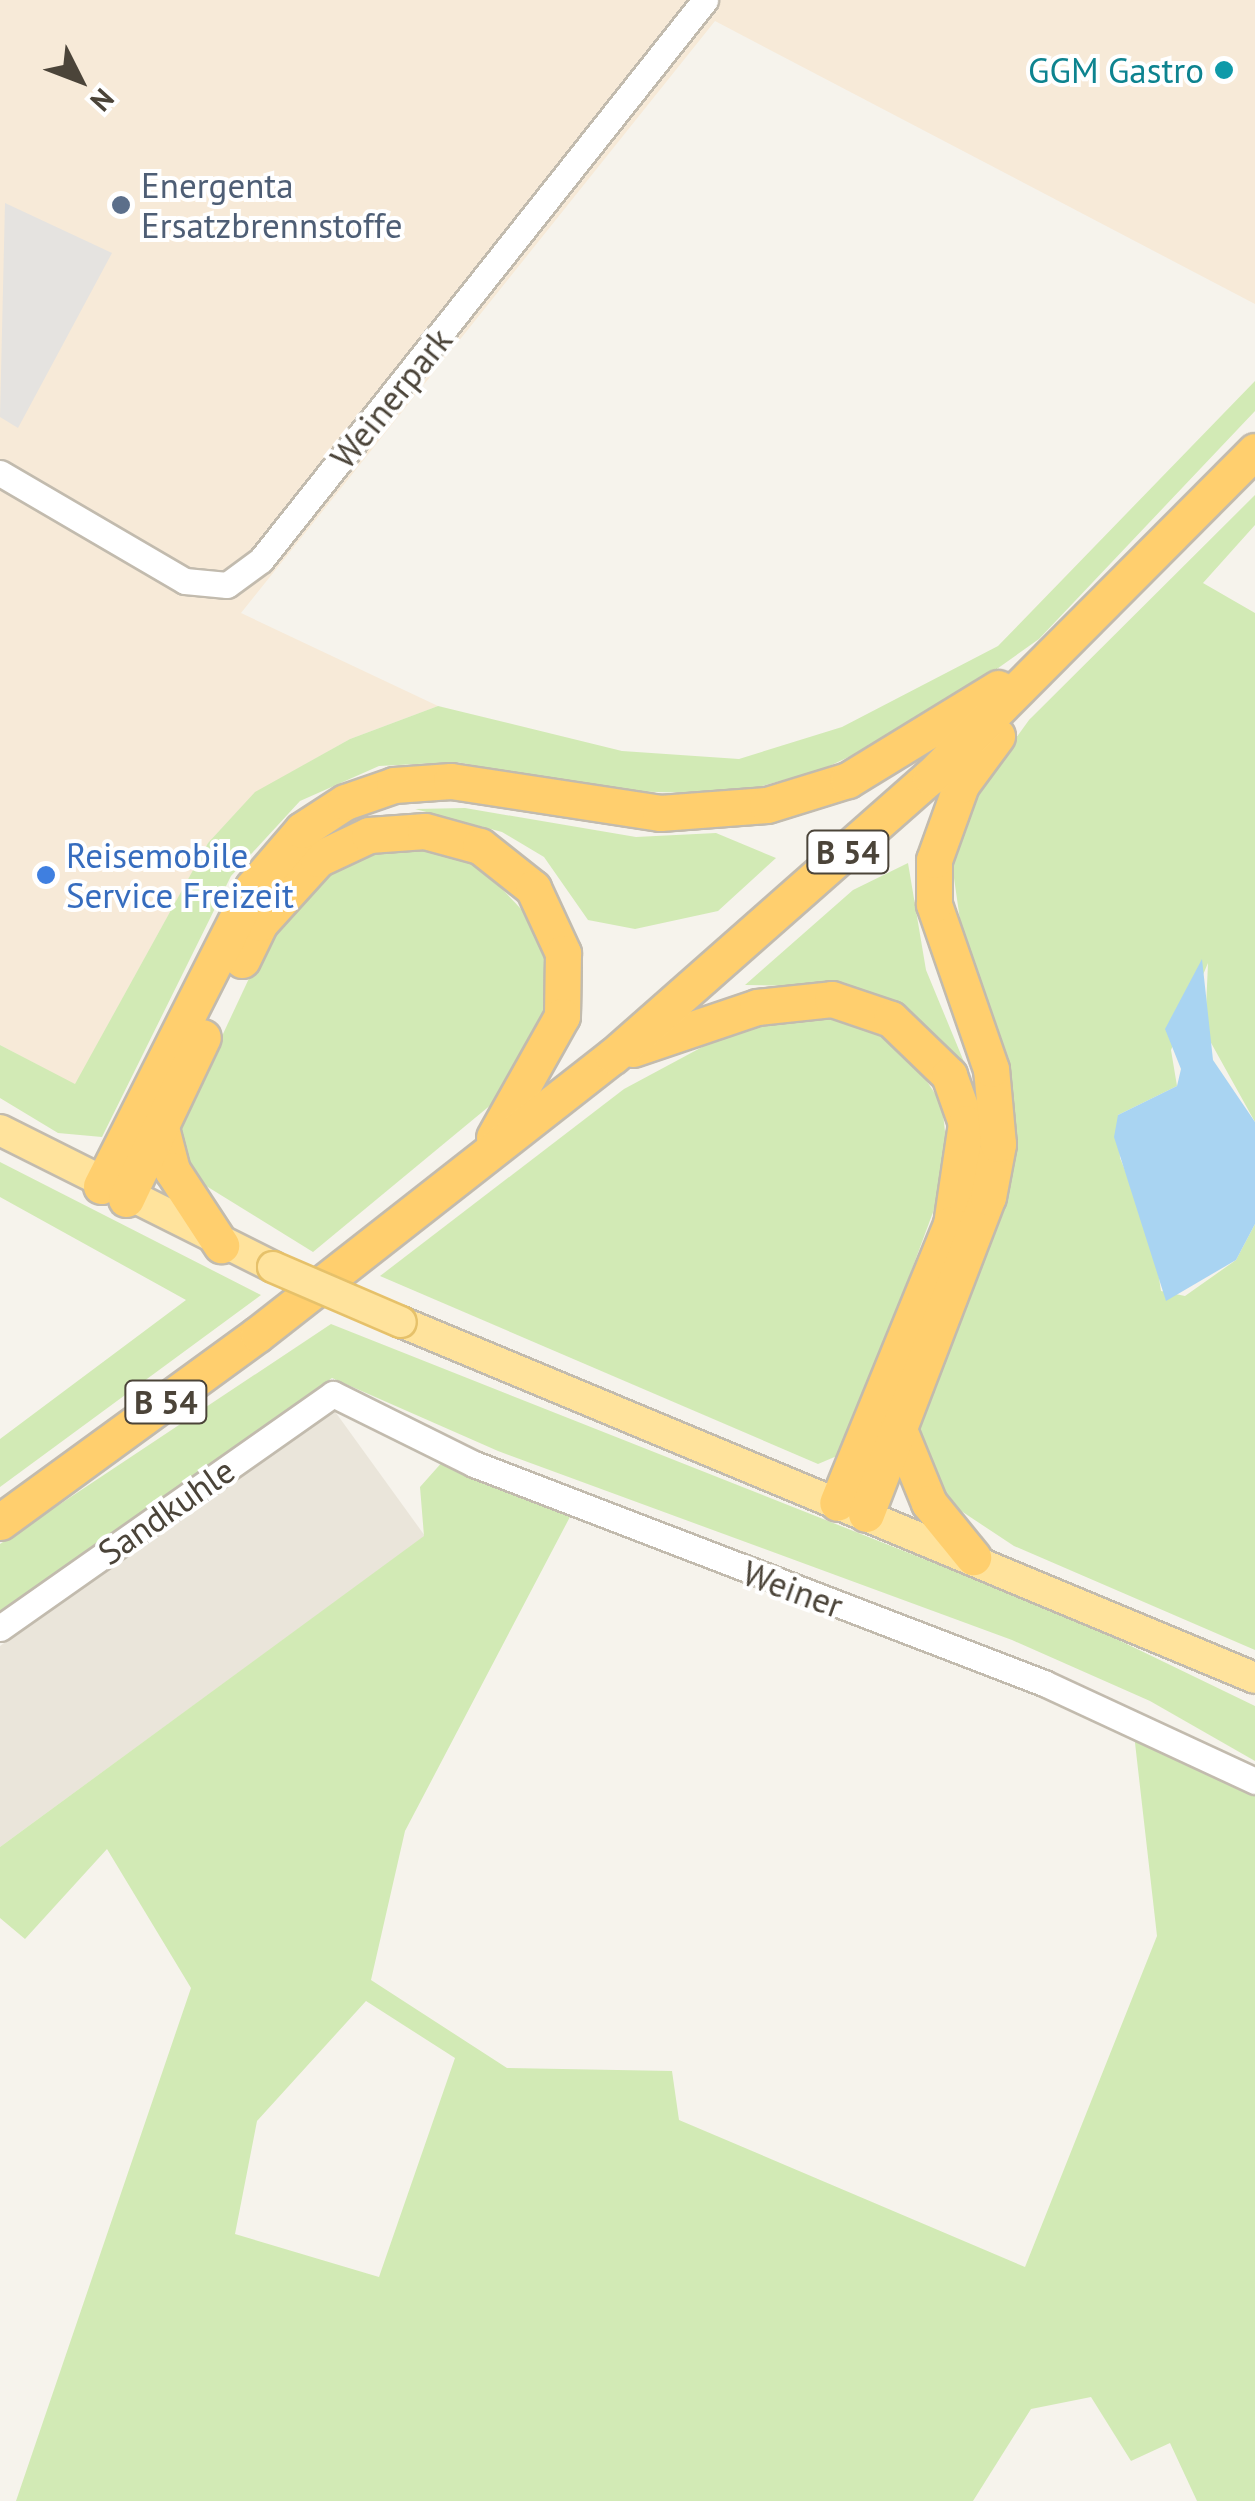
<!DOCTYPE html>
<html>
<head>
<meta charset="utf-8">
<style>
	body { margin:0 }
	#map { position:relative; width:1255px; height:2501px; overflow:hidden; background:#f6f3ec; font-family:"PT Sans",sans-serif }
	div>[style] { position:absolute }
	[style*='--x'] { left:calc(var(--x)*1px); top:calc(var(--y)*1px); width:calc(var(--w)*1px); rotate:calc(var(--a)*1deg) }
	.residential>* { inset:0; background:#eae5da }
	.commercial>* { inset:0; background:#f7ead8 }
	.green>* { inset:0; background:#d2eab5 }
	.parking>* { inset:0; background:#e5e3e0 }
	.water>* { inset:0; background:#a9d4f2 }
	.roads { filter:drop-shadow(2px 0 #c2bbae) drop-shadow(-2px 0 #c2bbae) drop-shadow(0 2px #c2bbae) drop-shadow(0 -2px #c2bbae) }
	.minor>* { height:25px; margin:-12.5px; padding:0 12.5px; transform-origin:12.5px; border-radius:12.5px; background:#fff }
	.major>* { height:30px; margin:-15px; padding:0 15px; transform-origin:15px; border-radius:15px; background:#ffe39c }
	.highway>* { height:35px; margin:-17.5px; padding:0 17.5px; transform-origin:17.5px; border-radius:17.5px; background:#ffcf6e }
	.bridges { filter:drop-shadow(2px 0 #e6c16a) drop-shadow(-2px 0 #e6c16a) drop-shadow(0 2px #e6c16a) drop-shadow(0 -2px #e6c16a) }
	.major-bridge>* { height:30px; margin:-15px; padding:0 15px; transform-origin:15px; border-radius:15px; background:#ffe39c }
	.dots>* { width:28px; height:28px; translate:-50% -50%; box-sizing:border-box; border:5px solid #fff; border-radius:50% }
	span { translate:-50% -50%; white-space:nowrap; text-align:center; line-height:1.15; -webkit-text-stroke:8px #fff; paint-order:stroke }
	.shield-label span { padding:2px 8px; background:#fff; border:2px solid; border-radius:8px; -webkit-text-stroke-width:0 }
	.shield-label { font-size:32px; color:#4b4439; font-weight:700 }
	.culture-label { font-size:35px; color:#0d838f }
	.right { translate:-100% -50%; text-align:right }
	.service-label { font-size:35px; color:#4e5e75 }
	.left { translate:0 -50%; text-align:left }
	.street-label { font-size:35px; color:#4b4439 }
	.shop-label { font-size:35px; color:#366cbe }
	.north { position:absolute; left:30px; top:30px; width:100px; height:100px; -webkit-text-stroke:8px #fff; paint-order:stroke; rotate:132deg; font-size:28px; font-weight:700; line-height:40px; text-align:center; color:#4b4439 }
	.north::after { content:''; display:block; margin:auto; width:35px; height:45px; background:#4b4439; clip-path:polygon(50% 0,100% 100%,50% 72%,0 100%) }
</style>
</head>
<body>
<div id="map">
	<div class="residential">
		<i style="clip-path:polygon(331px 1406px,425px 1536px,0 1847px,0 1646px)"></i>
	</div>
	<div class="commercial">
		<i style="clip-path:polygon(0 0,1255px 0,1255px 304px,715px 21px,241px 613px,438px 706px,350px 739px,255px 793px,208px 843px,75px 1085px,0 1045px)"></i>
	</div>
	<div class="green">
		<i style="clip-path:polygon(1255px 381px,1255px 411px,1039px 639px,919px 724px,823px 769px,733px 794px,621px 791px,456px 762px,379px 766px,300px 801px,231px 876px,102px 1137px,58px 1133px,0 1098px,0 1045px,75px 1084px,208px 843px,255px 792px,350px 739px,438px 706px,622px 751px,739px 759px,842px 727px,998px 646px)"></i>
		<i style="clip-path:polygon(1255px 495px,1255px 525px,1203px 583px,1255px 613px,1255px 1122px,1205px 1032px,1208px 963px,1171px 1050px,1177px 1086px,1118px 1115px,1120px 1158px,1153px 1238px,1161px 1291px,1185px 1296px,1236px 1260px,1255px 1224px,1255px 1650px,1014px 1546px,934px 1493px,914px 1422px,1001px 1207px,951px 857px,983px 784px,1029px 720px)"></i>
		<i style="clip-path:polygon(465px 808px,636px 837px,716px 833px,776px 858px,718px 911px,635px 929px,588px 920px,544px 857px,502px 832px,415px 809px)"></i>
		<i style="clip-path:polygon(391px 847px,436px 849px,484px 870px,522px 910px,544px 953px,546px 1008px,510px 1089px,313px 1252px,190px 1176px,177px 1132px,275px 923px,320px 871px)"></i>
		<i style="clip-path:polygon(908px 863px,926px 970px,969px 1074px,907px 1010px,852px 987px,745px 985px,853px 890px)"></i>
		<i style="clip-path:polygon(844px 1007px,904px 1047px,942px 1104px,949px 1169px,844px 1453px,818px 1464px,380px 1276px,624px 1089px,760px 1016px)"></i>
		<i style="clip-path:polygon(0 1162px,261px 1295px,0 1487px,0 1439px,186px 1300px,0 1197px)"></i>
		<i style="clip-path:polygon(331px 1324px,1073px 1618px,1255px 1706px,1255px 1761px,1150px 1701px,1012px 1640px,498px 1451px,332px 1378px,0 1613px,0 1544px)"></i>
		<i style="clip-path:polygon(evenodd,444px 1460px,572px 1513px,405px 1831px,371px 1980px,507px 2068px,672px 2071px,679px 2120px,1025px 2267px,1157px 1936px,1134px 1734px,1255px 1791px,1255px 2501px,1197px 2501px,1170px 2443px,1131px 2461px,1091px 2397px,1031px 2409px,973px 2501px,16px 2501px,191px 1988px,107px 1849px,25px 1939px,0 1918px,0 1847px,424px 1536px,420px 1487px,444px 1460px,366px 2001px,455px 2058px,379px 2277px,235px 2234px,257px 2121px,366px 2001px)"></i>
	</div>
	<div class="parking">
		<i style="clip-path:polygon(5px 203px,112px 253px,18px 428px,0 417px)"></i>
	</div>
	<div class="water">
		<i style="clip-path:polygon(1202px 959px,1213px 1060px,1255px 1122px,1255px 1224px,1236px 1260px,1166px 1301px,1114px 1137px,1118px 1115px,1177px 1086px,1181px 1069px,1165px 1029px)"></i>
	</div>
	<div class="roads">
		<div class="minor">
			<i style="--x:0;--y:473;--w:214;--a:30.3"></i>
			<i style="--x:185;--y:581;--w:42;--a:5.4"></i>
			<i style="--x:227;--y:585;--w:42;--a:-36.3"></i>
			<i style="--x:261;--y:560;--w:715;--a:-51.59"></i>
			<i style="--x:0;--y:1628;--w:407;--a:-35.1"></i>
			<i style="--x:333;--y:1394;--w:157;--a:26.4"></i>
			<i style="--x:474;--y:1464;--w:611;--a:21.02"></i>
			<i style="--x:1044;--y:1683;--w:233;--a:24.9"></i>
		</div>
		<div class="major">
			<i style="--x:0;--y:1130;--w:305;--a:26.6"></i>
			<i style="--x:401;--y:1322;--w:925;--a:22.63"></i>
		</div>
		<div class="highway">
			<i style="--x:242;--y:960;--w:41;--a:-64.1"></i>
			<i style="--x:260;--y:923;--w:86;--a:-47.8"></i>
			<i style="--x:318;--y:859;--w:56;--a:-25.2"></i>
			<i style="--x:369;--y:835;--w:56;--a:-4.1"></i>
			<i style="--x:425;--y:831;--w:57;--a:15.3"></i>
			<i style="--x:480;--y:846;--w:68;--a:38.4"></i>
			<i style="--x:533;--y:888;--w:72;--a:65.2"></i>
			<i style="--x:563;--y:953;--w:63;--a:90.9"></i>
			<i style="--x:562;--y:1016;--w:139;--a:119.3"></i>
			<i style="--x:633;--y:1049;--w:131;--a:-18.7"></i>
			<i style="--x:757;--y:1007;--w:75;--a:-6.1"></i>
			<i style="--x:832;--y:999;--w:62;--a:18.7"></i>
			<i style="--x:891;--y:1019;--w:81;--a:44"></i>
			<i style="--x:949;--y:1075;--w:51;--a:70.5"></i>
			<i style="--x:966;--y:1123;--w:102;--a:98.4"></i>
			<i style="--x:951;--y:1224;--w:301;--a:112.2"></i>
			<i style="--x:160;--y:1124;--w:48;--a:75.4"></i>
			<i style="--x:172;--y:1170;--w:90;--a:56.8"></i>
			<i style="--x:101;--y:1186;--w:335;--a:-63.1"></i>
			<i style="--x:253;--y:887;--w:75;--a:-49.3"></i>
			<i style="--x:302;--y:830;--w:51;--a:-33.1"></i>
			<i style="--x:345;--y:802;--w:52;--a:-19.1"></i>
			<i style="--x:394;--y:785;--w:57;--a:-4"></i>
			<i style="--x:451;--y:781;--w:211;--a:8.7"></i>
			<i style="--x:660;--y:813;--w:107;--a:-4.3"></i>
			<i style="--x:767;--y:805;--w:85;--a:-17.2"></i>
			<i style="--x:848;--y:780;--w:176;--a:-31.5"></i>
			<i style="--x:126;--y:1199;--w:179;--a:-64.6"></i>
			<i style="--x:898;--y:1427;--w:82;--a:67.8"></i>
			<i style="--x:929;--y:1503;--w:70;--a:50.8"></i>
			<i style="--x:866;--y:1514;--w:340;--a:-69"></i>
			<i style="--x:988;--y:1197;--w:54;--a:-79.3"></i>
			<i style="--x:998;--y:1144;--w:75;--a:-95.3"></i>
			<i style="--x:991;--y:1069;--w:175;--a:-109.1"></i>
			<i style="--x:934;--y:904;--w:44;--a:-90"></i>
			<i style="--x:934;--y:860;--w:80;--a:-70.2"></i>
			<i style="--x:961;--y:785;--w:61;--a:-53.7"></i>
			<i style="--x:0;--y:1522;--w:319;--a:-36.1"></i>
			<i style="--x:258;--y:1334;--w:451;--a:-38.1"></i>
			<i style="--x:613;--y:1056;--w:422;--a:-41.4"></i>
			<i style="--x:930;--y:777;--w:460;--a:-45.1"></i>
		</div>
	</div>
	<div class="bridges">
		<div class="major-bridge">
			<i style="--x:273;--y:1267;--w:139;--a:23.3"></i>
		</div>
	</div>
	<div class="dots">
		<i style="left:1224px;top:70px;background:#0f9aa8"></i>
		<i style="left:121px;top:205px;background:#5c6f8a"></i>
		<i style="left:46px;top:875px;background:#3f7fe0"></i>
	</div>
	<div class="shield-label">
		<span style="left:848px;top:852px">B 54</span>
		<span style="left:166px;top:1402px">B 54</span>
	</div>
	<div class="culture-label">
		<span class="right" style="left:1204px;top:70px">GGM Gastro</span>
	</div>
	<div class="service-label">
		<span class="left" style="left:141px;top:205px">Energenta<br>Ersatzbrennstoffe</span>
	</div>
	<div class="street-label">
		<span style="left:391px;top:398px;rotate:-51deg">Weinerpark</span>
		<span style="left:166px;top:1511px;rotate:-35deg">Sandkuhle</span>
		<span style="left:793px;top:1589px;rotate:20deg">Weiner</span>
	</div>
	<div class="shop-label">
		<span class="left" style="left:66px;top:875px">Reisemobile<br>Service Freizeit</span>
	</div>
	<div class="north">N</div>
</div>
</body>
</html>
